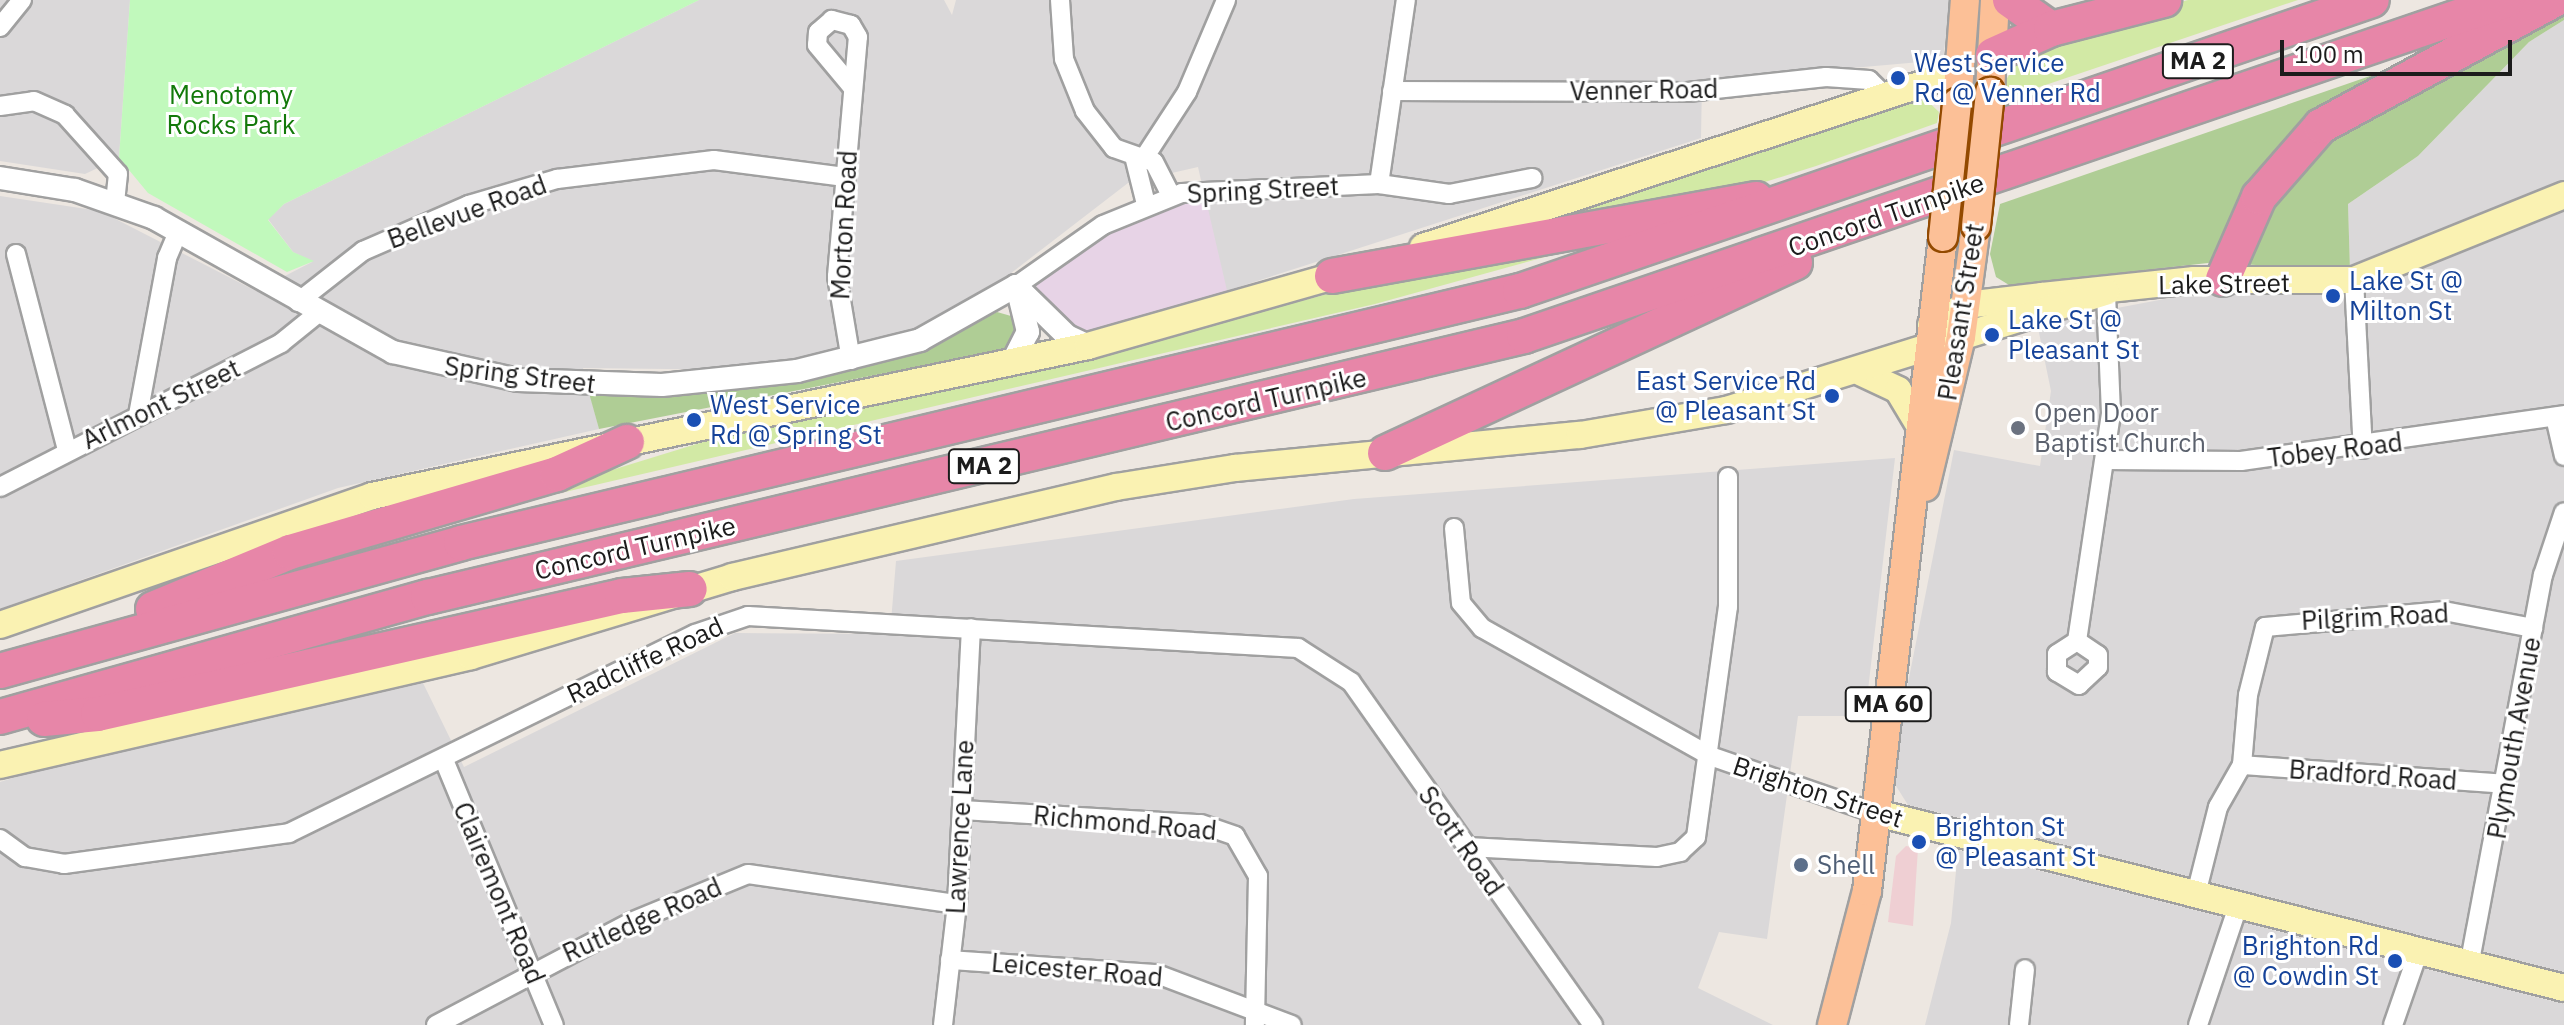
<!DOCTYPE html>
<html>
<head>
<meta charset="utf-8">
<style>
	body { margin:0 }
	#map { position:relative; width:2564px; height:1025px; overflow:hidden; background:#ede7e1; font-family:"IBM Plex Sans",sans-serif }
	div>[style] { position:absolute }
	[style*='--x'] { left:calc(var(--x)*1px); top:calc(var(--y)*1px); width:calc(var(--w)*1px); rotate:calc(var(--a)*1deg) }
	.residential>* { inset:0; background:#dad8d9 }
	.commercial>* { inset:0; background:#efcfd3 }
	.industrial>* { inset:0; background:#e7d3e6 }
	.grass>* { inset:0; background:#d2e9a5 }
	.forest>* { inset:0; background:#afcd95 }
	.park>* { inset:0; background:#c1f9bc }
	.roads { filter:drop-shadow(2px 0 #a0a0a0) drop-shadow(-2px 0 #a0a0a0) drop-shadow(0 2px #a0a0a0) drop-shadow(0 -2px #a0a0a0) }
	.minor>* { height:18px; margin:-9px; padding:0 9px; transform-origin:9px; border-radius:9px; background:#fff }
	.tertiary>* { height:22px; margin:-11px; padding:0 11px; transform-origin:11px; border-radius:11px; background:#fff }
	.secondary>* { height:26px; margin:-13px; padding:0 13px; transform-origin:13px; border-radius:13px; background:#faf2b2 }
	.primary>* { height:28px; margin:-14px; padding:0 14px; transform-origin:14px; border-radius:14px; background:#fcc097 }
	.motorway>* { height:34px; margin:-17px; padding:0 17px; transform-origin:17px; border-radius:17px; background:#e786a8 }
	.bridges { filter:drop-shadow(2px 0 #934a00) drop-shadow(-2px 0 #934a00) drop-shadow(0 2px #934a00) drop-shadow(0 -2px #934a00) }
	.primary-bridge>* { height:28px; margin:-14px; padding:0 14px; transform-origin:14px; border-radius:14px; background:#fcc097 }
	.dots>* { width:22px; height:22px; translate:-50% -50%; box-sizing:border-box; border:4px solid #fff; border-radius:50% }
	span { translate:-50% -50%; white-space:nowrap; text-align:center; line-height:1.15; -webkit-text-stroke:6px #fff; paint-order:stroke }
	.shield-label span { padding:2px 6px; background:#fff; border:2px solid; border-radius:6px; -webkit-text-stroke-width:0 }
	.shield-label { font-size:24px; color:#1c1c1c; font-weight:700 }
	.transit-label { font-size:26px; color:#164399 }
	.left { translate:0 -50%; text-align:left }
	.right { translate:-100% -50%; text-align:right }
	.street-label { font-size:26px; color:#1c1c1c }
	.park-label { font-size:26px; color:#13790a }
	.worship-label { font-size:26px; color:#5b616d }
	.service-label { font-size:26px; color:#4e5e75 }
	.scale { position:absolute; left:2280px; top:40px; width:232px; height:36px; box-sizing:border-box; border:4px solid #1c1c1c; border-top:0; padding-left:10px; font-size:24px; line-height:28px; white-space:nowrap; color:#1c1c1c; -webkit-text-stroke:6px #fff; paint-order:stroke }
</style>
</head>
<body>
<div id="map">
	<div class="residential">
		<i style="clip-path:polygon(0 0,130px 0,119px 158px,85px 174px,0 161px)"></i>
		<i style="clip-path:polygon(699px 0,944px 0,952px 15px,956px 0,1950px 0,1943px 60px,1702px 81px,1701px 138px,1226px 291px,1198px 167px,1128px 183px,993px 287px,879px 346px,752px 370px,583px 368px,599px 429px,338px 488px,0 609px,0 196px,100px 211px,256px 291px,312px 262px,293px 252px,268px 219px,284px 204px)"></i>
		<i style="clip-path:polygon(2564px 20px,2564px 185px,2350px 270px,2348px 204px,2418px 156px,2529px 42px)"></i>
		<i style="clip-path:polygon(2564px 206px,2564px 972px,1908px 805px,1891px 778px,1893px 759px,1954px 450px,2040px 466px,2051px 391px,2037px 323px,2202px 292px,2340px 293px,2404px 275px,2495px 226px)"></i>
		<i style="clip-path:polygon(1895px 458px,1865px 716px,1798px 716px,1767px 939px,1719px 932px,1698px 988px,1773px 1025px,0 1025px,0 782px,38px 770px,423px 683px,464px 767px,735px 633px,890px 634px,896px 561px,1354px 499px)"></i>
		<i style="clip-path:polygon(1958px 850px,2564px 1004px,2564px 1025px,1925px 1025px,1951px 923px)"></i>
	</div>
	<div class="commercial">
		<i style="clip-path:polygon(1906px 846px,1918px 848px,1913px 926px,1888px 922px,1896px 856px)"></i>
	</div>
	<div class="industrial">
		<i style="clip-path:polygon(1205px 196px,1229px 299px,1076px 335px,1053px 313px,1033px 281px,1137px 218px)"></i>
	</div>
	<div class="grass">
		<i style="clip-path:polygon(2188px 0,2298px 0,2007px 98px,2006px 80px,2026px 47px)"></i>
		<i style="clip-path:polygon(1920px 94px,1939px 112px,1937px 123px,1816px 166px,1749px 187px,1501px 231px)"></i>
		<i style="clip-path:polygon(1585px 246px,1375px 304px,466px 515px,742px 430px,1159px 339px,1395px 276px)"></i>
	</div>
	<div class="forest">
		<i style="clip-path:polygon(2564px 9px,2564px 20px,2529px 42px,2418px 156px,2348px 204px,2350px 270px,2238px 264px,2305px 151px)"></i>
		<i style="clip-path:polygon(2399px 66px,2217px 262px,2009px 285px,1996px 277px,1990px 254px,2000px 204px)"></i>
		<i style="clip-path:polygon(997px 312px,1011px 316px,1019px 330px,1009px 348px,952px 360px,599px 429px,589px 393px,806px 379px,907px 354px)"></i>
	</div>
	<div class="park">
		<i style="clip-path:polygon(130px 0,699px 0,284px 204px,268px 220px,293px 252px,314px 261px,287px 272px,148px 193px,119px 158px)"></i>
	</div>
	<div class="roads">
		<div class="minor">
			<i style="--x:1060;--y:0;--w:59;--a:86.1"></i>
			<i style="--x:1064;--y:59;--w:56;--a:68"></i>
			<i style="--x:1085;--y:111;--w:47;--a:51.9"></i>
			<i style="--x:1114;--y:148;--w:42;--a:19.3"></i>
			<i style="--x:1154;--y:162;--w:38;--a:63"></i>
			<i style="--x:0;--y:27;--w:35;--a:-51"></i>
			<i style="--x:1392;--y:91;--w:296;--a:0.2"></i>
			<i style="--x:1688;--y:92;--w:139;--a:-6.2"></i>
			<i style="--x:1826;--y:77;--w:43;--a:4"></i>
			<i style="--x:1869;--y:80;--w:24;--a:45"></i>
			<i style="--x:0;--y:106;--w:34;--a:-8"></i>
			<i style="--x:34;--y:101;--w:34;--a:24"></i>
			<i style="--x:65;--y:115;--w:79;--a:48.1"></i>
			<i style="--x:118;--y:174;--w:28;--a:96"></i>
			<i style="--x:1146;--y:155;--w:75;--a:-56.9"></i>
			<i style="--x:1187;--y:92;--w:100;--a:-67"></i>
			<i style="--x:1134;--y:156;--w:49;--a:76"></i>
			<i style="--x:1379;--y:184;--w:186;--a:-81.7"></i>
			<i style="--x:16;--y:254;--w:203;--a:75.4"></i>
			<i style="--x:2354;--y:280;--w:169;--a:87"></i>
			<i style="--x:1016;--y:286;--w:106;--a:-35"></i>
			<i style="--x:1103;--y:225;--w:85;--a:-22.1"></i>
			<i style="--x:1182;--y:193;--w:197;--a:-2.6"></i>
			<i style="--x:1379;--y:184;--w:71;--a:8.1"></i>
			<i style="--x:1449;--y:194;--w:85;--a:-10.9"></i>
			<i style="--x:298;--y:302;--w:83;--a:-38.1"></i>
			<i style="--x:363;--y:251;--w:116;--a:-23.5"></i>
			<i style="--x:469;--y:205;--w:92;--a:-16.5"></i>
			<i style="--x:557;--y:179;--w:158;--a:-6.9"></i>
			<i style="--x:714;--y:160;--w:132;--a:7.4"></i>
			<i style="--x:851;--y:360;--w:85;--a:-99.5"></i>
			<i style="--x:837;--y:276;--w:240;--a:-85"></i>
			<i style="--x:858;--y:37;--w:14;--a:-120"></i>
			<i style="--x:851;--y:25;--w:20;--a:-165"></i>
			<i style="--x:832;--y:20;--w:18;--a:139"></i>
			<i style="--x:818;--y:32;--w:13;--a:94"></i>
			<i style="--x:817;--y:45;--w:56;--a:50.1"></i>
			<i style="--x:138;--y:415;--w:160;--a:-79.5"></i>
			<i style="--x:167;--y:258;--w:30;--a:-67"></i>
			<i style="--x:2555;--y:417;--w:40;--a:77"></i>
			<i style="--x:2105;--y:460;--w:136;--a:0.4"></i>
			<i style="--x:2241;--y:461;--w:326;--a:-8.1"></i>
			<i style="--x:0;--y:487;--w:316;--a:-27.1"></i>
			<i style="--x:281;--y:343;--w:46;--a:-38.9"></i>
			<i style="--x:1454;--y:528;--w:75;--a:84.7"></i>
			<i style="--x:1461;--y:603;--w:33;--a:50"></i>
			<i style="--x:1482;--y:628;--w:261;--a:29.3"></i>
			<i style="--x:1710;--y:756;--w:172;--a:19"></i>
			<i style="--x:2077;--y:641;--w:25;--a:34"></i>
			<i style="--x:2098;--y:655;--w:12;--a:90"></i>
			<i style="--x:2098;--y:667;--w:26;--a:137"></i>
			<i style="--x:2079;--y:685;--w:26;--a:-149"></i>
			<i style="--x:2057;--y:672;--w:18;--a:-90"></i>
			<i style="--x:2057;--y:654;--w:24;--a:-33"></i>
			<i style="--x:2077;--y:641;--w:231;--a:-81.5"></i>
			<i style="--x:2111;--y:413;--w:121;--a:-92.4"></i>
			<i style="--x:444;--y:760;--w:287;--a:67.5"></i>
			<i style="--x:2242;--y:765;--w:264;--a:4.1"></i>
			<i style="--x:962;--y:810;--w:239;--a:3.4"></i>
			<i style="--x:1201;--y:824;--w:36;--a:19"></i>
			<i style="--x:1235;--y:836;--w:46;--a:60.1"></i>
			<i style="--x:1258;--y:876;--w:149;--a:91.2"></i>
			<i style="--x:0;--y:839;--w:31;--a:36"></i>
			<i style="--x:25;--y:857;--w:40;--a:10"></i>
			<i style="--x:64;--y:864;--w:227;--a:-7.8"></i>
			<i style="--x:289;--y:833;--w:452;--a:-26.1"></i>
			<i style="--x:695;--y:634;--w:56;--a:-18.8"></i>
			<i style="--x:748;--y:616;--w:551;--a:3.33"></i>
			<i style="--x:1298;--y:648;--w:63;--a:32.7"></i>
			<i style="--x:1351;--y:682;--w:420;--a:54.8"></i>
			<i style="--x:1468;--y:847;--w:189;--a:3"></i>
			<i style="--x:1657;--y:857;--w:24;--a:-12"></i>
			<i style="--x:1680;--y:852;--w:22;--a:-43"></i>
			<i style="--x:1696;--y:837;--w:232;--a:-82.1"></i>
			<i style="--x:1728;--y:607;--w:130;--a:-90"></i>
			<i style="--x:2196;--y:894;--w:90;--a:-75.8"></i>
			<i style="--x:2218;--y:807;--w:48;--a:-60.3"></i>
			<i style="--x:2242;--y:765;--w:70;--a:-85.1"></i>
			<i style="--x:2248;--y:695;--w:70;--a:-76"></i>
			<i style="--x:2265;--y:627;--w:180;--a:-5.1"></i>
			<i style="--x:2444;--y:611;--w:91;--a:10.8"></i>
			<i style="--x:950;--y:960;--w:207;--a:3.9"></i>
			<i style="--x:1157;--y:974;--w:144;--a:20.7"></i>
			<i style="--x:2469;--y:966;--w:398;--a:-79.3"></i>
			<i style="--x:2543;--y:575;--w:66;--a:-71.6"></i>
			<i style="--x:436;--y:1025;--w:221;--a:-27.8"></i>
			<i style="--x:631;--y:922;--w:126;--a:-22.3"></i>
			<i style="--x:748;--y:874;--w:211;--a:8.2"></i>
			<i style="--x:943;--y:1025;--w:122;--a:-83.4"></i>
			<i style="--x:957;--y:904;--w:276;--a:-87.1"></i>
			<i style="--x:2019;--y:1025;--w:56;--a:-83.9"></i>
			<i style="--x:2198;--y:1025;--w:126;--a:-71.4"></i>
			<i style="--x:2393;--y:1025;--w:76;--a:-70.9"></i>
		</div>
		<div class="tertiary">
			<i style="--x:0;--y:178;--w:76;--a:9.1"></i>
			<i style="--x:75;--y:190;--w:84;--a:19.5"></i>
			<i style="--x:154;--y:218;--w:274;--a:29.3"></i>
			<i style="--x:393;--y:352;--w:128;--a:12.6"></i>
			<i style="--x:518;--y:380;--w:144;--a:2"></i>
			<i style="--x:662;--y:385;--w:136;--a:-5.9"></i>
			<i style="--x:797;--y:371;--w:127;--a:-14.1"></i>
			<i style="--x:920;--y:340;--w:110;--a:-29.4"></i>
			<i style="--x:1016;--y:286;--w:71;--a:44.4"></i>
			<i style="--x:1067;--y:336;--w:23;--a:25"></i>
			<i style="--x:1013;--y:361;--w:33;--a:-63"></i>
			<i style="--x:1028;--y:332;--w:42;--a:-103.7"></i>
		</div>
		<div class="secondary">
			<i style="--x:1423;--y:247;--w:564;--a:-18.08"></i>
			<i style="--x:1931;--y:325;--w:40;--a:-29.7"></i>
			<i style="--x:1966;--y:305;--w:77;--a:-6.8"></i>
			<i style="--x:2042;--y:296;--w:153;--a:-6"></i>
			<i style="--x:2194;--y:280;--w:160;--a:0"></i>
			<i style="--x:2354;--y:280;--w:227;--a:-22"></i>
			<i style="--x:1862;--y:373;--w:40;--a:25"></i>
			<i style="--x:1898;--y:390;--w:39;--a:59"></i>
			<i style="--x:0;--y:625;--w:394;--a:-19.1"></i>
			<i style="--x:372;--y:496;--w:732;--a:-11.83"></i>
			<i style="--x:1088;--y:346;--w:269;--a:-15.9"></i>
			<i style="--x:0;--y:765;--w:483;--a:-13"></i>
			<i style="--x:471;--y:656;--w:273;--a:-16.8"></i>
			<i style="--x:732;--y:577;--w:394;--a:-13.2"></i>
			<i style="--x:1116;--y:487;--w:121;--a:-9.1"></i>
			<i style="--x:1235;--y:468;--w:347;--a:-5.5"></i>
			<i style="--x:1580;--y:435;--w:148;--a:-9.7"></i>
			<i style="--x:1726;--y:410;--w:398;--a:-17.3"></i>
			<i style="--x:1873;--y:812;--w:713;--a:14.29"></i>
		</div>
		<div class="primary">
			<i style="--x:1990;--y:92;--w:92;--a:-86.9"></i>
			<i style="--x:1957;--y:103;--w:103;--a:-85.6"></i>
			<i style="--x:1925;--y:487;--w:154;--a:-76.5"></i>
			<i style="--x:1961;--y:337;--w:112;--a:-82.3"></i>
			<i style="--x:1832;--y:1025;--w:138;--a:-75.4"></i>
			<i style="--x:1867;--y:891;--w:658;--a:-83.37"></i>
		</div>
		<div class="motorway">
			<i style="--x:2010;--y:0;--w:50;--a:35.3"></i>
			<i style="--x:1993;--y:55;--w:64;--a:-24.1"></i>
			<i style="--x:2051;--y:29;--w:117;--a:-14.4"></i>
			<i style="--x:1332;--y:276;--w:431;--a:-10.3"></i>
			<i style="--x:2223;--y:279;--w:90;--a:-66.3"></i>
			<i style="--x:2259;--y:197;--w:94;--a:-48.9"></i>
			<i style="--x:2321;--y:126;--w:265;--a:-28.4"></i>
			<i style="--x:1385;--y:453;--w:452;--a:-24.9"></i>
			<i style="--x:153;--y:609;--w:148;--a:-22.6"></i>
			<i style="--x:290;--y:552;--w:278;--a:-16.3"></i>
			<i style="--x:557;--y:474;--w:77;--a:-24.6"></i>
			<i style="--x:0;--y:671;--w:478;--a:-15.5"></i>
			<i style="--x:461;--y:543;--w:1089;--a:-13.39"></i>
			<i style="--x:1520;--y:291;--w:900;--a:-18.86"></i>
			<i style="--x:0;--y:717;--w:445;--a:-15.7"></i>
			<i style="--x:428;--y:597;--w:1127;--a:-13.39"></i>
			<i style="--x:1524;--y:336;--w:1039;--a:-18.87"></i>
			<i style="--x:44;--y:719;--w:54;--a:-5.3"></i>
			<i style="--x:98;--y:714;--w:537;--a:-12.69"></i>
			<i style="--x:622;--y:596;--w:68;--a:-5.9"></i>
		</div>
	</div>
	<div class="bridges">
		<div class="primary-bridge">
			<i style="--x:1976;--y:226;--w:135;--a:-84"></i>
			<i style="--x:1943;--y:237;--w:135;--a:-84"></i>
		</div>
	</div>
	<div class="dots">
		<i style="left:1898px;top:78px;background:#1a4fb4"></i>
		<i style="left:2333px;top:296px;background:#1a4fb4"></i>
		<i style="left:1992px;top:335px;background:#1a4fb4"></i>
		<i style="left:1832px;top:396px;background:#1a4fb4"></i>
		<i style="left:694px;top:420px;background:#1a4fb4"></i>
		<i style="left:2018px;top:428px;background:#6b7280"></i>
		<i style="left:1919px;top:842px;background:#1a4fb4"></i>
		<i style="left:1801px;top:865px;background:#5c6f8a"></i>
		<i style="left:2395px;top:961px;background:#1a4fb4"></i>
	</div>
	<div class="shield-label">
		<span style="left:2198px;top:61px">MA 2</span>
		<span style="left:984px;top:466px">MA 2</span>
		<span style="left:1888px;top:704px">MA 60</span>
	</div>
	<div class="transit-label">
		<span class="left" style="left:1914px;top:78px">West Service<br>Rd @ Venner Rd</span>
		<span class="left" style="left:2349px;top:296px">Lake St @<br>Milton St</span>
		<span class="left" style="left:2008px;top:335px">Lake St @<br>Pleasant St</span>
		<span class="right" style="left:1816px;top:396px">East Service Rd<br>@ Pleasant St</span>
		<span class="left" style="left:710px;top:420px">West Service<br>Rd @ Spring St</span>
		<span class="left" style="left:1935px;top:842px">Brighton St<br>@ Pleasant St</span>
		<span class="right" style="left:2379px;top:961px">Brighton Rd<br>@ Cowdin St</span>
	</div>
	<div class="street-label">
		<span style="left:1644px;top:90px;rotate:-1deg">Venner Road</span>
		<span style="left:1263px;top:190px;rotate:-3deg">Spring Street</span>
		<span style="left:467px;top:212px;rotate:-20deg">Bellevue Road</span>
		<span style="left:1886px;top:215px;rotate:-19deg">Concord Turnpike</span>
		<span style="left:844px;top:225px;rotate:-87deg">Morton Road</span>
		<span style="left:2224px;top:284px;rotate:-1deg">Lake Street</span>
		<span style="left:1961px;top:312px;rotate:-81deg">Pleasant Street</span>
		<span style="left:520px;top:375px;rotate:7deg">Spring Street</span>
		<span style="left:1266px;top:400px;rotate:-13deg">Concord Turnpike</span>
		<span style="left:161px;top:404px;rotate:-26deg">Arlmont Street</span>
		<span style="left:2335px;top:450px;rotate:-7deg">Tobey Road</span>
		<span style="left:635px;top:548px;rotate:-13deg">Concord Turnpike</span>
		<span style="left:2375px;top:617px;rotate:-3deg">Pilgrim Road</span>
		<span style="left:645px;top:660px;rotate:-25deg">Radcliffe Road</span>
		<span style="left:2514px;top:738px;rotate:-80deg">Plymouth Avenue</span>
		<span style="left:2373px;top:775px;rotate:4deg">Bradford Road</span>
		<span style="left:1818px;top:792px;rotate:18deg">Brighton Street</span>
		<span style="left:1125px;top:823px;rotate:5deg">Richmond Road</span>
		<span style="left:960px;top:827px;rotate:-87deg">Lawrence Lane</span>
		<span style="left:1461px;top:841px;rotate:55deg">Scott Road</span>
		<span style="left:499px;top:893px;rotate:67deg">Clairemont Road</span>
		<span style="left:642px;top:920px;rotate:-24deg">Rutledge Road</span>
		<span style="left:1077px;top:970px;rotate:5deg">Leicester Road</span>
	</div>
	<div class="park-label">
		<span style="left:231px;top:110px">Menotomy<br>Rocks Park</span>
	</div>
	<div class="worship-label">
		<span class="left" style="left:2034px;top:428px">Open Door<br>Baptist Church</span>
	</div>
	<div class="service-label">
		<span class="left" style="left:1817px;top:865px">Shell</span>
	</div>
	<div class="scale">100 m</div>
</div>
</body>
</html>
